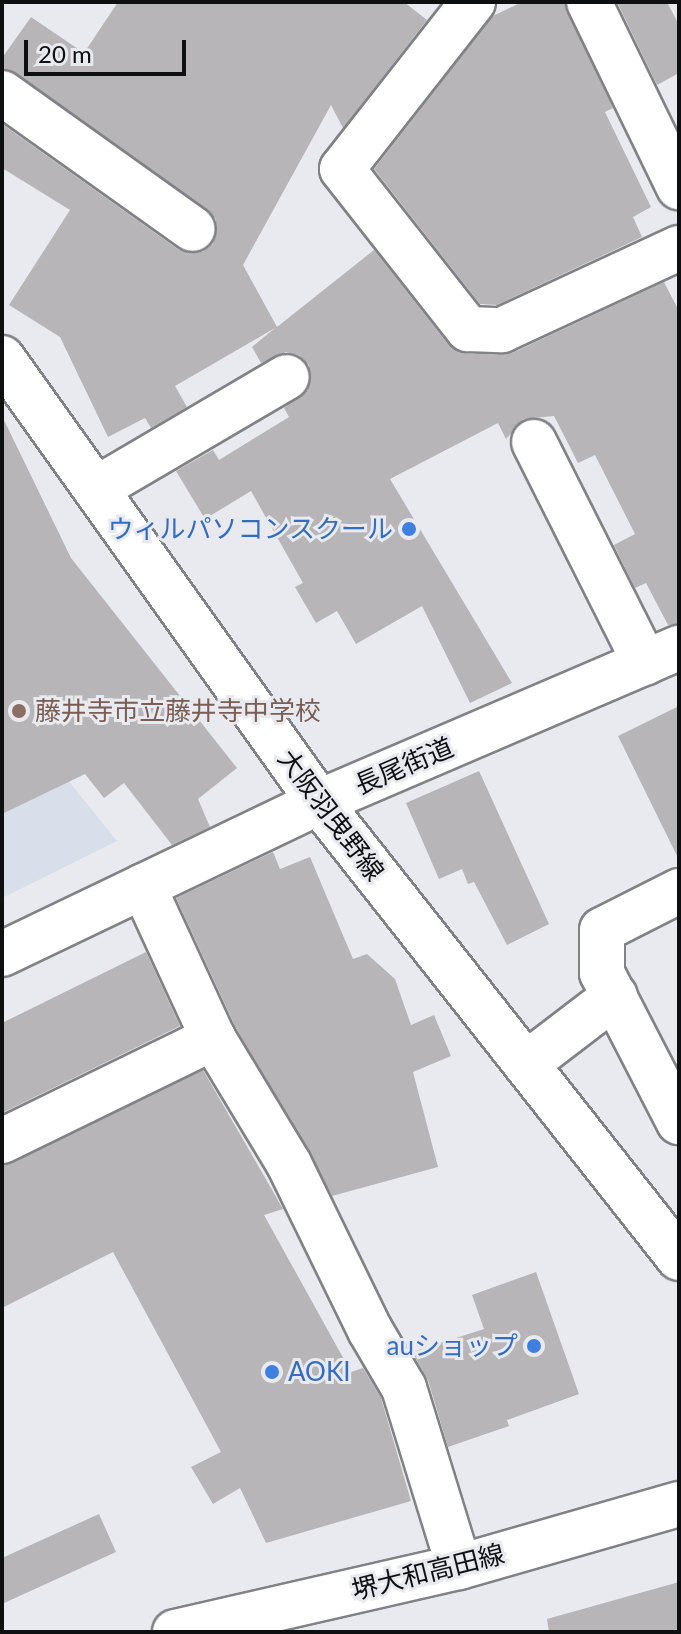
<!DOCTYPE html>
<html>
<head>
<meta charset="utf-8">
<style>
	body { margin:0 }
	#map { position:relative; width:681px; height:1634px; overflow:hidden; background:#e8eaef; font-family:Lato,"Noto Sans JP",sans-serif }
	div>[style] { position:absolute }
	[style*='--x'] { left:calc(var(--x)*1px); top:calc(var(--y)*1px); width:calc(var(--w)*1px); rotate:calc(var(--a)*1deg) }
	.built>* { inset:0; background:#d8deea }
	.building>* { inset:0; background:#b8b5b9 }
	.roads { filter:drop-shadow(2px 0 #808286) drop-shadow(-2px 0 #808286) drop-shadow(0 2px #808286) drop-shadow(0 -2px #808286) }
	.minor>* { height:44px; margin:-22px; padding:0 22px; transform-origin:22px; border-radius:22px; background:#fff }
	.major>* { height:44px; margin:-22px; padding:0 22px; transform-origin:22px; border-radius:22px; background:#fff }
	.dots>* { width:22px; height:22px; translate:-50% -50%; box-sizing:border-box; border:4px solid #e8eaef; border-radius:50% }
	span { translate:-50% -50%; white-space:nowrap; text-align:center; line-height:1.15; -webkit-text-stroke:6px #e8eaef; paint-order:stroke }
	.shop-label { font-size:26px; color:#366cbe }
	.right { translate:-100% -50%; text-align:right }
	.left { translate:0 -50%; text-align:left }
	.education-label { font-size:26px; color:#785e54 }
	.street-label { font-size:26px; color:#0e0f11 }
	.frame { position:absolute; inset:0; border:4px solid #0e0f11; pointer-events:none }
	.scale { position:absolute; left:24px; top:40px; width:162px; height:36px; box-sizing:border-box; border:4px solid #0e0f11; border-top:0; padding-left:10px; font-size:24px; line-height:28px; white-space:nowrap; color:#0e0f11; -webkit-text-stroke:6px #e8eaef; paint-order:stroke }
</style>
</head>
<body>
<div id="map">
	<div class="built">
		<i style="clip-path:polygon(2px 638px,71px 784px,117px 841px,2px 898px)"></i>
	</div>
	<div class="building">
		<i style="clip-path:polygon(118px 2px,404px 2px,427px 20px,343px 128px,331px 105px,243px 265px,277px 327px,374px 250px,448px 344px,467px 354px,512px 353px,664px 282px,679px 311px,679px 624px,668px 625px,646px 583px,635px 588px,614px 545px,635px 534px,595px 455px,578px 463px,554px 416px,524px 419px,506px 439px,498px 423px,390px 479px,512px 683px,470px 703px,422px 606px,356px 644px,337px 611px,316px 623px,295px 587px,303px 583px,251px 491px,205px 519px,176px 471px,213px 450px,219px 460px,289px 417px,284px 408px,308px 390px,309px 365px,299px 355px,286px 352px,261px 363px,252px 347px,275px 328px,175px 386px,187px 407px,151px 428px,145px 418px,108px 437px,60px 337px,9px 305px,70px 210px,2px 168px,2px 124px,179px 250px,203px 252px,213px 244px,216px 219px,16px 73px,2px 68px,2px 58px,31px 17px,84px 53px)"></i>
		<i style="clip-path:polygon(522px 2px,564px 2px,613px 108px,605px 112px,651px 207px,633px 217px,642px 237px,497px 305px,480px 304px,374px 169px,493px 16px)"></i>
		<i style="clip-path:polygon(617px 2px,667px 2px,679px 25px,679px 73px,657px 85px)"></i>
		<i style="clip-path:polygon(2px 416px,71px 558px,237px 768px,198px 799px,210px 827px,172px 845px,124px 783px,104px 798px,85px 774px,2px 814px)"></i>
		<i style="clip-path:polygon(679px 706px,679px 860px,618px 736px)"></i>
		<i style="clip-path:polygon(479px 771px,549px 924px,507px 945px,474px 882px,468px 884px,462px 869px,439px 879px,406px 803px)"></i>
		<i style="clip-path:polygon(273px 852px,280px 869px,310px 857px,353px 959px,367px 954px,395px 979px,411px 1025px,434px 1015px,451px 1056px,413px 1072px,438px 1167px,332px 1196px,235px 1026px,176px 898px)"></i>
		<i style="clip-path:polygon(146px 952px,180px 1026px,2px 1113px,2px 1023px)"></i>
		<i style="clip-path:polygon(203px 1070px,283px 1209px,264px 1215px,351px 1372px,363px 1368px,381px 1398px,411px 1501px,266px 1543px,240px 1488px,213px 1504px,191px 1467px,221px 1452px,113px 1252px,2px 1308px,2px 1166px)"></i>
		<i style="clip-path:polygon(536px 1272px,579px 1394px,507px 1420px,509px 1426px,448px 1447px,428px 1380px,412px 1352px,484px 1329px,472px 1295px)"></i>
		<i style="clip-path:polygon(99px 1514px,116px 1552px,2px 1604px,2px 1558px)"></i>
		<i style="clip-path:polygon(679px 1582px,679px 1632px,549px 1632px,547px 1619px)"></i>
	</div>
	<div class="roads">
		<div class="minor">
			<i style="--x:473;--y:2;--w:212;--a:128.1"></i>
			<i style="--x:342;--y:169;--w:204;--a:51.8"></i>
			<i style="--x:468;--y:329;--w:34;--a:2"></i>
			<i style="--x:502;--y:330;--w:195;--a:-24.9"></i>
			<i style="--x:589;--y:2;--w:206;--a:64.1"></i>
			<i style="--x:2;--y:93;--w:234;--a:35.5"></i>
			<i style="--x:534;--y:442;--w:247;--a:63.3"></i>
			<i style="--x:96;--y:489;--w:221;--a:-30.4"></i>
			<i style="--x:679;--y:891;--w:86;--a:153.1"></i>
			<i style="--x:602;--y:930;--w:43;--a:90"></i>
			<i style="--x:602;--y:973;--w:168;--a:62.7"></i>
			<i style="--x:2;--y:954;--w:352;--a:-25.6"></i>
			<i style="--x:319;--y:802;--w:392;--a:-23.2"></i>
			<i style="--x:213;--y:1038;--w:147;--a:58.9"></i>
			<i style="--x:289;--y:1164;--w:185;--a:64"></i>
			<i style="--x:370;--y:1330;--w:67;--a:59.6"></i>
			<i style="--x:404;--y:1388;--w:187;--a:72.9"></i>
			<i style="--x:526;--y:1064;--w:112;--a:-37.4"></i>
			<i style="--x:2;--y:1141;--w:235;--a:-26"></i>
			<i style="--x:213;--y:1038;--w:167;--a:-114.7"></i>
		</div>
		<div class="major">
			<i style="--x:2;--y:358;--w:546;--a:54.47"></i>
			<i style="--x:319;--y:802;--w:581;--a:51.71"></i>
			<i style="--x:175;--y:1632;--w:291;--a:-12.9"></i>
			<i style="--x:459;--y:1567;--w:229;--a:-16"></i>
		</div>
	</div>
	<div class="dots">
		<i style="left:409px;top:529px;background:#3f7fe0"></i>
		<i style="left:19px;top:711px;background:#8d6e63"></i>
		<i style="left:534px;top:1346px;background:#3f7fe0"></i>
		<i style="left:272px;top:1372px;background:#3f7fe0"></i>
	</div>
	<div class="shop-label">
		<span class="right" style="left:393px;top:529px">ウィルパソコンスクール</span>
		<span class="right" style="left:518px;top:1346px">auショップ</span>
		<span class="left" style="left:288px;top:1372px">AOKI</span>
	</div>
	<div class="education-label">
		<span class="left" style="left:35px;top:711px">藤井寺市立藤井寺中学校</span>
	</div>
	<div class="street-label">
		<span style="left:404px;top:766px;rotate:-23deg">長尾街道</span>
		<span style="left:331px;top:815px;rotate:53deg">大阪羽曳野線</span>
		<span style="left:428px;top:1572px;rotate:-14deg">堺大和高田線</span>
	</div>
	<div class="frame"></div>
	<div class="scale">20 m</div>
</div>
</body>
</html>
